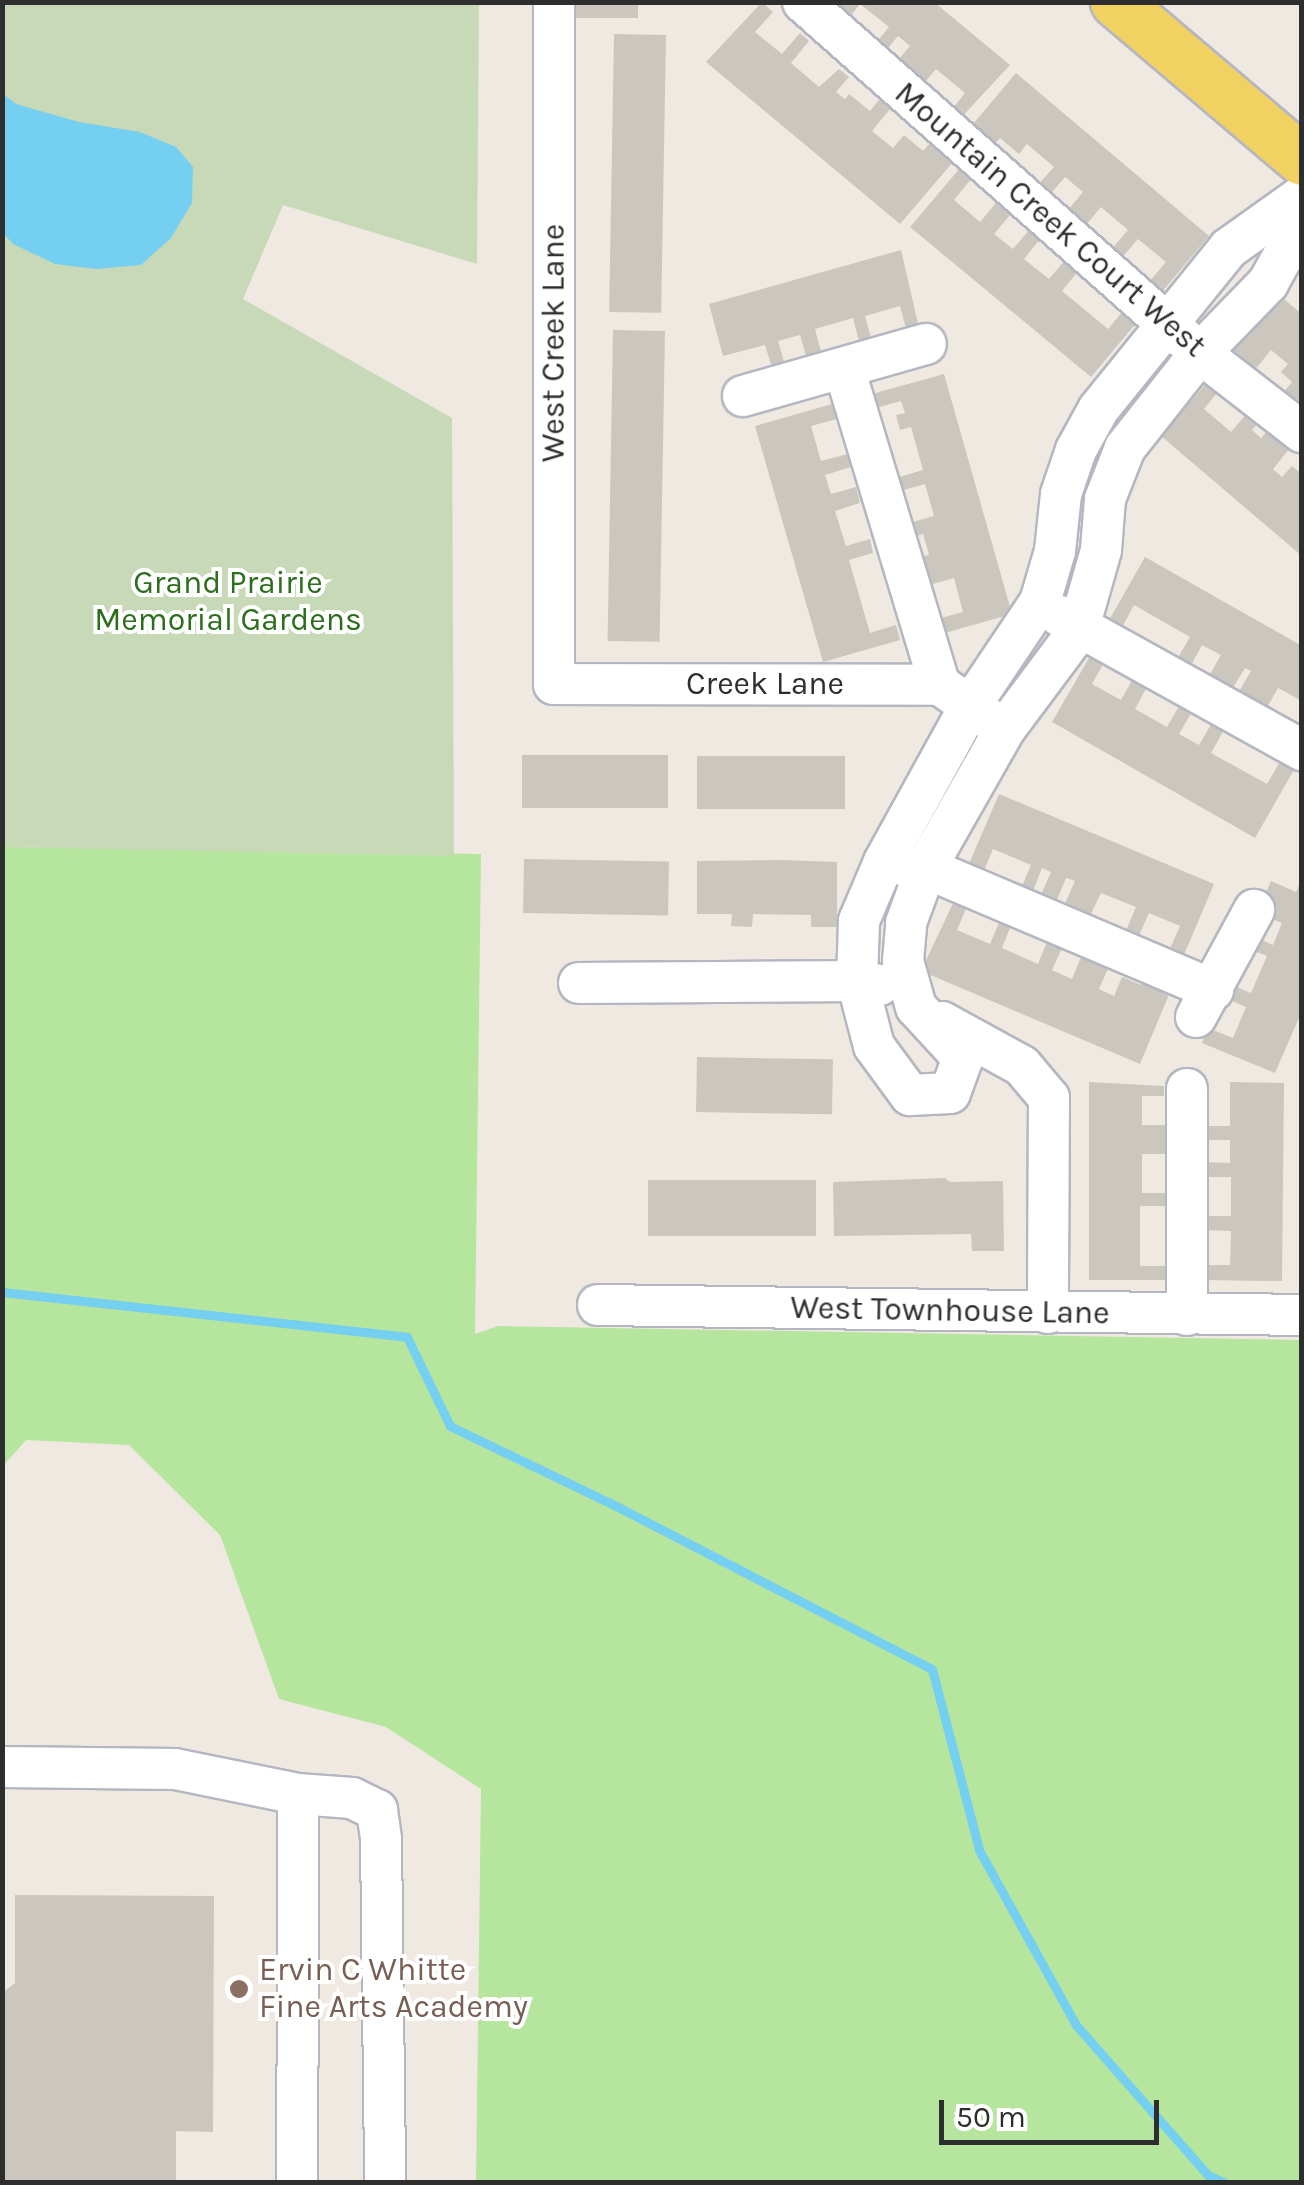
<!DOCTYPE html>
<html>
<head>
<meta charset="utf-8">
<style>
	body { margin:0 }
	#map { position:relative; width:1304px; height:2185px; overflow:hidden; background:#efe9e1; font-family:Karla,sans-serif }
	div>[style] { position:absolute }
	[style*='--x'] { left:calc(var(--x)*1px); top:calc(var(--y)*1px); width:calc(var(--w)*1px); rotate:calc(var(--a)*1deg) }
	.green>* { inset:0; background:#b6e59e }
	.cemetery>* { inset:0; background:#c8d9b8 }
	.water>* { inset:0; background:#75cff0 }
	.stream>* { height:9px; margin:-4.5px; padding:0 4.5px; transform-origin:4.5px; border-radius:4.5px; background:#75cff0 }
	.building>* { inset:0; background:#cbc7bf; transform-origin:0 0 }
	.roads { filter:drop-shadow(2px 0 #b4b7c1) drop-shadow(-2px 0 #b4b7c1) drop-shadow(0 2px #b4b7c1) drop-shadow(0 -2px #b4b7c1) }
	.minor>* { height:40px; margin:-20px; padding:0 20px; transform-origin:20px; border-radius:20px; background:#fff }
	.major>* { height:50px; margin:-25px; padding:0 25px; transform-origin:25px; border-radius:25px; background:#f2d163 }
	.dots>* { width:28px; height:28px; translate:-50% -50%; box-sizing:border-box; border:5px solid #fff; border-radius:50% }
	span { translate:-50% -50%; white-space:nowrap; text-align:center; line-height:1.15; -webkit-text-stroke:8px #fff; paint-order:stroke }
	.street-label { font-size:32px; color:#2e2e2e }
	.park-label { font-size:32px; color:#2c6e1b }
	.education-label { font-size:32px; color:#785e54 }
	.left { translate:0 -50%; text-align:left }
	.frame { position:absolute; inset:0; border:5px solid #2e2e2e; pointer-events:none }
	.scale { position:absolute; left:939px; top:2100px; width:220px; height:45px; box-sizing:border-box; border:5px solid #2e2e2e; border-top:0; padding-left:12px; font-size:30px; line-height:35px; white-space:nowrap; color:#2e2e2e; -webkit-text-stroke:8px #fff; paint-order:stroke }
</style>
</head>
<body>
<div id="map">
	<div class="green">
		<i style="clip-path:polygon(3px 847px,481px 854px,475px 1334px,498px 1326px,1301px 1340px,1301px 2182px,476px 2182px,481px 1789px,386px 1727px,279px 1699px,220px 1535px,129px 1445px,26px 1440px,3px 1466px)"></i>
	</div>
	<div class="cemetery">
		<i style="clip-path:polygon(3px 3px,479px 3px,477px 264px,283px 205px,243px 299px,452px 418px,454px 856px,3px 847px)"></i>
	</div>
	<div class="water">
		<i style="clip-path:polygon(2px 93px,16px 104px,79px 122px,140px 132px,176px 147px,193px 167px,192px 203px,171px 238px,141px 265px,96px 269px,55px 264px,13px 244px,3px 233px)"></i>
	</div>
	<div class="stream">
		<i style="--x:2;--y:1292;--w:407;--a:6.3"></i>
		<i style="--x:407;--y:1337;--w:99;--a:64.2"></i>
		<i style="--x:450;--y:1426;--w:187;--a:25.7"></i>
		<i style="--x:618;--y:1507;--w:353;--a:27.3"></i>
		<i style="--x:932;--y:1669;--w:187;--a:75.4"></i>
		<i style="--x:979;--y:1850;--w:200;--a:61"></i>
		<i style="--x:1076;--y:2025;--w:200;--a:48.7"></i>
		<i style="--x:1208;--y:2175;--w:17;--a:25"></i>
	</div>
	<div class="building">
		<i style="left:561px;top:2px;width:77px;height:16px"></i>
		<i style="clip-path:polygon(762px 2px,773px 12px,755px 32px,782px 54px,800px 33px,809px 41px,791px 63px,819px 87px,839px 69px,849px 77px,836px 92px,845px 99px,849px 94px,870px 111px,879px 100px,890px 109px,872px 131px,893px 148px,904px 135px,923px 151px,930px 143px,953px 162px,900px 224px,706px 62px)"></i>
		<i style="clip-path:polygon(842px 2px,934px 2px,1010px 65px,958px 121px,949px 113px,965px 93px,936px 69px,919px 89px,892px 67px,910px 46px,898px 36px,881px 57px,871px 49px,889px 27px,860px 4px,844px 24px,832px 14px)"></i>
		<i style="left:614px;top:34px;width:52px;height:278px;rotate:1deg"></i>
		<i style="clip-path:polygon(1016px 73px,1209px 236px,1161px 293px,1149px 282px,1166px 262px,1138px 239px,1120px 260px,1110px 251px,1128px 230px,1101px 207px,1086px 225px,1068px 210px,1083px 192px,1065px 177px,1048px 197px,1036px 187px,1054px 167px,1027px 144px,1019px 154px,1000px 138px,991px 149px,968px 130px)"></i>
		<i style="clip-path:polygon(960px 168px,972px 178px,954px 200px,980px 222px,996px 203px,1010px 215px,994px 234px,1013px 249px,1030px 229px,1041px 238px,1024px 259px,1049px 279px,1066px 259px,1079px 270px,1062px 291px,1108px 329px,1124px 310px,1138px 321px,1091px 377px,910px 227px)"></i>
		<i style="clip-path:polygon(901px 250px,919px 328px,907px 332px,900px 306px,865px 316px,872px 341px,860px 345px,853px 318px,815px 329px,822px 355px,807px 359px,800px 335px,778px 341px,786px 368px,773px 371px,765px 345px,723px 356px,709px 304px)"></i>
		<i style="clip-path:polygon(1280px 296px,1302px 314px,1302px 412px,1281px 395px,1292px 382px,1281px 372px,1288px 364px,1271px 350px,1254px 371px,1232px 352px)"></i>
		<i style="left:613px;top:330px;width:52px;height:311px;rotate:1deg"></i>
		<i style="clip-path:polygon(944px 374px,1012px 614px,941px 634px,937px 619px,963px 612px,954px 578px,926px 586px,918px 557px,929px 555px,923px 534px,913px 537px,909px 523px,934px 516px,925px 484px,900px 491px,896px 478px,923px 470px,911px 427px,900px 430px,896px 415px,905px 413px,901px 401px,876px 408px,872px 394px)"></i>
		<i style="clip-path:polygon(1210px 379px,1221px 388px,1204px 409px,1231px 432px,1248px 412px,1259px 422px,1252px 430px,1261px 438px,1269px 429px,1290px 448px,1273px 469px,1282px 477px,1292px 466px,1302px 474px,1302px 556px,1161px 436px)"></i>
		<i style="clip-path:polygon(832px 404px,837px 419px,811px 426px,821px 461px,848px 454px,851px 467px,825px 475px,831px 494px,856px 487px,860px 503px,835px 511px,846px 546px,870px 539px,873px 553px,849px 560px,870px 633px,896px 625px,900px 640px,823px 662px,755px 426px)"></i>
		<i style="clip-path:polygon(1145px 557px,1302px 646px,1302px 701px,1278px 688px,1265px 711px,1237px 695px,1251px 671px,1245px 668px,1231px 691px,1208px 678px,1221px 655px,1202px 645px,1189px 669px,1176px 661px,1190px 637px,1134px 605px,1121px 629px,1108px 622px)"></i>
		<i style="clip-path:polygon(1093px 651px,1106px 659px,1092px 684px,1121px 700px,1134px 677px,1148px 685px,1135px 709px,1167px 727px,1181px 703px,1193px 710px,1179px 734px,1199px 745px,1213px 721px,1225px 728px,1211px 753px,1267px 784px,1281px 760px,1295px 768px,1255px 838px,1052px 722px)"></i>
		<i style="left:522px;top:755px;width:146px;height:53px"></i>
		<i style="left:697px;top:756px;width:148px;height:53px"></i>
		<i style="clip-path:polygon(999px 794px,1214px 884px,1183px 957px,1169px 951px,1180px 926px,1149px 913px,1138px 938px,1125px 933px,1136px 907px,1101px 893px,1089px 918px,1063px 908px,1075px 881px,1066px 878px,1056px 902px,1041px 895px,1051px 872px,1042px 868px,1033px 891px,1022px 886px,1031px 865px,993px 849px,983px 873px,968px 866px)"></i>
		<i style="left:524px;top:859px;width:145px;height:54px;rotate:1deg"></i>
		<i style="clip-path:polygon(782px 860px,837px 862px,837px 927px,811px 927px,811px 915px,753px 914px,752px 927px,731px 926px,732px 914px,697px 914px,697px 861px)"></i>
		<i style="clip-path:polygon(1302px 878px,1302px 1011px,1275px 1073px,1202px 1043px,1208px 1028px,1233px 1038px,1246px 1007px,1221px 996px,1227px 983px,1251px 993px,1267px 956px,1242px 946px,1248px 934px,1273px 945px,1282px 923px,1257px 913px,1271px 881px,1296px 892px)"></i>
		<i style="clip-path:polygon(955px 899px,968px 904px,957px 930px,990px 944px,1001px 918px,1012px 923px,1002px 948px,1038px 964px,1048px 939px,1063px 946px,1052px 970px,1072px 979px,1083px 952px,1110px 964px,1099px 989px,1114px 996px,1122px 977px,1141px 985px,1144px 979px,1171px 990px,1140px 1064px,921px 971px)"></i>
		<i style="left:697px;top:1057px;width:136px;height:55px;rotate:1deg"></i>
		<i style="clip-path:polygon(1089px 1082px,1164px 1086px,1164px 1096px,1142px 1096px,1142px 1125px,1169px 1125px,1169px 1154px,1142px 1154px,1142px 1193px,1168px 1193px,1168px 1206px,1140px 1206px,1140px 1266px,1168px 1266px,1168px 1280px,1089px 1280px)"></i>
		<i style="clip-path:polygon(1230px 1082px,1284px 1083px,1282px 1281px,1202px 1280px,1202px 1265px,1230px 1265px,1231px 1231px,1203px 1230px,1204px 1216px,1231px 1216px,1231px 1177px,1204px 1177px,1204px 1162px,1230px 1163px,1230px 1140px,1204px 1140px,1204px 1126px,1230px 1126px)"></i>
		<i style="clip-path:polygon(945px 1178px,950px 1182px,1003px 1181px,1004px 1251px,972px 1251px,971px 1234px,834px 1236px,833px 1182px)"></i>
		<i style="left:816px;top:1180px;width:56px;height:168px;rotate:90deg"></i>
		<i style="clip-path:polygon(15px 1895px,214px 1896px,213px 2132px,176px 2131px,176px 2182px,2px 2182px,2px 1993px,15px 1983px)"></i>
	</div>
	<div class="roads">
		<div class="minor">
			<i style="--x:554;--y:2;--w:682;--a:90"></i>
			<i style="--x:554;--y:684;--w:386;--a:0.1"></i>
			<i style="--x:940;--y:685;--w:63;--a:34.7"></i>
			<i style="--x:803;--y:2;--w:530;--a:41.48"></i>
			<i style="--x:1200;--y:353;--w:129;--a:37.8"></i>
			<i style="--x:1302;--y:196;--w:90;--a:144.5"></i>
			<i style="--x:1229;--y:248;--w:208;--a:129"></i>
			<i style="--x:1098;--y:410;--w:46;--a:118.8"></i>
			<i style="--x:1076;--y:450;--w:46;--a:108.8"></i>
			<i style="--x:1061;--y:494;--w:57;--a:96"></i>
			<i style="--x:1055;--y:551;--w:53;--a:106.4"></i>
			<i style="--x:1040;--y:602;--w:125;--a:123.9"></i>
			<i style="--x:970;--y:706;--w:178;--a:118.9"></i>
			<i style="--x:884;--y:862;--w:64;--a:113"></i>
			<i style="--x:859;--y:921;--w:60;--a:91.9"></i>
			<i style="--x:857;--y:981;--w:67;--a:75.3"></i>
			<i style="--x:874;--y:1046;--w:61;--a:53.7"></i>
			<i style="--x:910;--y:1095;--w:40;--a:-2.9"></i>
			<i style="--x:950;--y:1093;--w:37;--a:-70"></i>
			<i style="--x:963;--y:1058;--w:69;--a:-132.7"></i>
			<i style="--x:916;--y:1007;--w:48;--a:-105.8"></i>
			<i style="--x:903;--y:961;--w:38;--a:-85"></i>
			<i style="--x:906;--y:923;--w:59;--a:-70"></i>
			<i style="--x:926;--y:868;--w:160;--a:-60.4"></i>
			<i style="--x:1005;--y:729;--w:122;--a:-53.3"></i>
			<i style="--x:1078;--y:631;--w:84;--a:-74.1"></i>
			<i style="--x:1101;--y:550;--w:51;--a:-85.5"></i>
			<i style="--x:1105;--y:499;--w:55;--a:-68.6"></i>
			<i style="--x:1125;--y:448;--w:121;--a:-51.7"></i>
			<i style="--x:1200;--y:353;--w:98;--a:-45.8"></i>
			<i style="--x:1268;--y:283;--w:70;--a:-60.9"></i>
			<i style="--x:844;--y:368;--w:331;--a:73.2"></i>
			<i style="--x:743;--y:396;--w:190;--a:-15.9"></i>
			<i style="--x:1060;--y:616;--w:277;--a:29"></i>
			<i style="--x:902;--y:865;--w:24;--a:7"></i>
			<i style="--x:926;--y:868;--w:312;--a:23"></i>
			<i style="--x:579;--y:983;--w:278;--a:-0.4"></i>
			<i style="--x:857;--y:981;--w:23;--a:10"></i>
			<i style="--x:1196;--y:1017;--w:122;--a:-61.5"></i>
			<i style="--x:942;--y:1022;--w:91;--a:28.8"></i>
			<i style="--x:1022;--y:1066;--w:42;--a:49.8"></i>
			<i style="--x:1049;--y:1098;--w:215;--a:90.3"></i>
			<i style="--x:1187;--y:1089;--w:226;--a:90"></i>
			<i style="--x:598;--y:1305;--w:704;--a:0.81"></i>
			<i style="--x:2;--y:1767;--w:173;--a:0.7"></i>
			<i style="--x:175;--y:1769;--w:126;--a:11.5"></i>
			<i style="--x:298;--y:1794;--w:388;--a:90.1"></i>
			<i style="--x:298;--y:1794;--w:54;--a:4.2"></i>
			<i style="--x:352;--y:1798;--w:28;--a:26"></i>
			<i style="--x:377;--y:1810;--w:29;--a:82"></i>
			<i style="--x:381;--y:1839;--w:343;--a:89.3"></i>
		</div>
		<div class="major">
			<i style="--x:1116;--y:2;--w:244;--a:40.3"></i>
		</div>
	</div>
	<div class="dots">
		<i style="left:239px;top:1989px;background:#8d6e63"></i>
	</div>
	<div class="street-label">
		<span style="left:1050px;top:220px;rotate:41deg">Mountain Creek Court West</span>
		<span style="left:554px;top:343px;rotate:-90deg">West Creek Lane</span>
		<span style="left:765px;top:684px">Creek Lane</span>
		<span style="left:950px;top:1311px;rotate:1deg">West Townhouse Lane</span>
	</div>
	<div class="park-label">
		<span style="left:228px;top:602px">Grand Prairie<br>Memorial Gardens</span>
	</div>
	<div class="education-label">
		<span class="left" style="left:259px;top:1989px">Ervin C Whitte<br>Fine Arts Academy</span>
	</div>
	<div class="frame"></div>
	<div class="scale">50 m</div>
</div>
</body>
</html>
